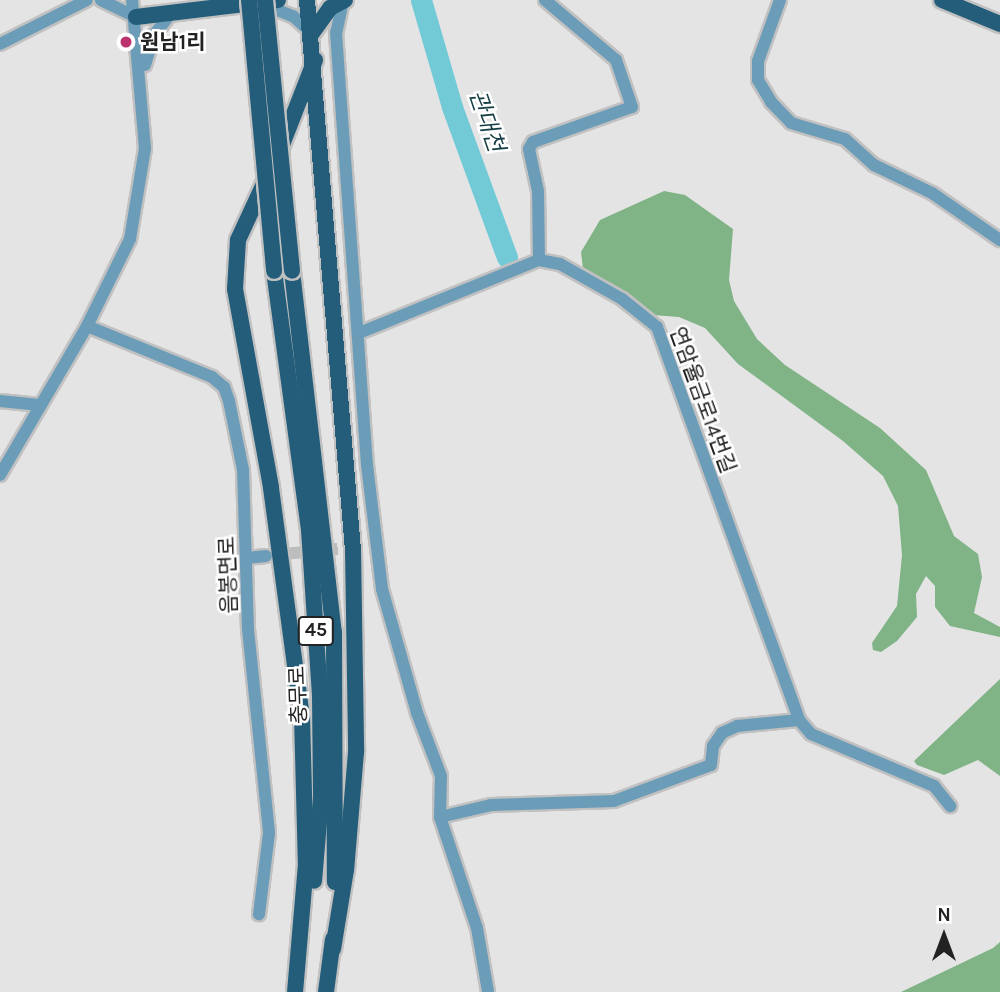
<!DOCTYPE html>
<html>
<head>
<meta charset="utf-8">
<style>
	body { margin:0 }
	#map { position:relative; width:1000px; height:992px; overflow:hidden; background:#e4e4e5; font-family:Karla,"Noto Sans KR",sans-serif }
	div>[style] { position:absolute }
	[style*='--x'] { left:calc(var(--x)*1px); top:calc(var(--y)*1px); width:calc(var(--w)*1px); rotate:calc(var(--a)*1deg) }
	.forest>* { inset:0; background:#80b486 }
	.river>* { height:21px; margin:-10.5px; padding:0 10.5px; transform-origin:10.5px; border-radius:10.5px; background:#72cad7 }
	.minor-tunnel>* { height:12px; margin-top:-6px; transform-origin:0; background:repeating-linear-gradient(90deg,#bdbdbe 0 12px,transparent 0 18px) }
	.roads { filter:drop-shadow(2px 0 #c1c1c2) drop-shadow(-2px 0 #c1c1c2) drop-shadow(0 2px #c1c1c2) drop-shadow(0 -2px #c1c1c2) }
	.minor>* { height:12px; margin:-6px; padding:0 6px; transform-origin:6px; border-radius:6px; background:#6c9db8 }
	.major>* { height:16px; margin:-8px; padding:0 8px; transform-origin:8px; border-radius:8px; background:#235d79 }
	.bridges { filter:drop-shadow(2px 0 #c1c1c2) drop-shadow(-2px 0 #c1c1c2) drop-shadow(0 2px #c1c1c2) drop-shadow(0 -2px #c1c1c2) }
	.major-bridge>* { height:16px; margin:-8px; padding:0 8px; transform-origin:8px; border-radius:8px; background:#235d79 }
	.dots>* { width:19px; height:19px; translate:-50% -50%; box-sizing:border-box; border:4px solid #fff; border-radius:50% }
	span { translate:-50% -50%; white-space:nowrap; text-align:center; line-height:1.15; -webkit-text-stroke:5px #fff; paint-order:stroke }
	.shield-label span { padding:2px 5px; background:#fff; border:2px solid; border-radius:5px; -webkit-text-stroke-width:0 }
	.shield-label { font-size:19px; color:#222223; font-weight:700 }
	.poi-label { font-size:21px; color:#222223; font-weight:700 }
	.left { translate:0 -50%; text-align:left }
	.street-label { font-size:21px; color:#222223 }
	.water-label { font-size:23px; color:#143e44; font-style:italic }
	.north { position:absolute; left:909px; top:901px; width:70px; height:70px; -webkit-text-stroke:5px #fff; paint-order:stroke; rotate:0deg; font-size:19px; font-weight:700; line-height:28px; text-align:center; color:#222223 }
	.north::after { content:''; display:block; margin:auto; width:24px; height:32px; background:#222223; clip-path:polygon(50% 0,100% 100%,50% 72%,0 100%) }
</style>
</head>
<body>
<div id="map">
	<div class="forest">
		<i style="clip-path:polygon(664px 191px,685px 195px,733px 229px,729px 280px,734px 301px,757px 339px,785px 365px,880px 428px,926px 470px,954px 536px,978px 554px,982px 577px,974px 613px,1000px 627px,1000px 637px,950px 626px,935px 607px,935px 586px,926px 576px,916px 594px,917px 617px,897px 641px,881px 652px,873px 650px,872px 643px,897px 606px,902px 555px,898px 506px,883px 476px,843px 441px,738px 364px,705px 328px,679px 317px,652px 315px,583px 269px,581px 252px,600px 220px)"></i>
		<i style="clip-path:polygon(1000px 679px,1000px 776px,978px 760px,944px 775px,917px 765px,914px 761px)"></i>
		<i style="clip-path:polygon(1000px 942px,1000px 992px,901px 992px,993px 948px)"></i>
	</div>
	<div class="river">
		<i style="--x:421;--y:0;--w:111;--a:73.8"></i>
		<i style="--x:452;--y:107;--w:160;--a:69.9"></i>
	</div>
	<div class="minor-tunnel">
		<i style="--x:272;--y:555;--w:87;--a:-5.3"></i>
	</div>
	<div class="roads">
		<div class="minor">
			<i style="--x:101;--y:0;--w:39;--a:26"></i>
			<i style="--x:780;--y:0;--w:65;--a:109.8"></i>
			<i style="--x:758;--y:61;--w:19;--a:90"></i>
			<i style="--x:758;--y:80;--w:26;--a:59"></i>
			<i style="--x:771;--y:102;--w:29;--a:46"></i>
			<i style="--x:791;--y:123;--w:56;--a:16.5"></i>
			<i style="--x:845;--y:139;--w:39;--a:42"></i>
			<i style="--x:874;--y:165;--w:64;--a:25.8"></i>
			<i style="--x:932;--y:193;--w:83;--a:34.7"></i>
			<i style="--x:343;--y:1;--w:33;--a:102"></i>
			<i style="--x:336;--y:33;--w:433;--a:85.9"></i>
			<i style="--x:367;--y:465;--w:125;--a:83.1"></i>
			<i style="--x:382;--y:589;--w:129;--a:74.2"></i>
			<i style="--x:417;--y:713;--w:67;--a:69.1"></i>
			<i style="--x:441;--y:776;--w:41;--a:91.4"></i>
			<i style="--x:440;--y:817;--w:117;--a:71.6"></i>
			<i style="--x:477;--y:928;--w:65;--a:80.2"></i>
			<i style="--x:260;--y:3;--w:35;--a:22"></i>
			<i style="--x:293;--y:16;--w:25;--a:42"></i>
			<i style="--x:0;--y:44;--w:97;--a:-26.8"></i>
			<i style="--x:145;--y:65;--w:31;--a:-73"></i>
			<i style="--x:154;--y:35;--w:28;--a:-52"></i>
			<i style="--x:539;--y:260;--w:69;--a:-90.8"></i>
			<i style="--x:538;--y:191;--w:43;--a:-102.1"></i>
			<i style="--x:529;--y:149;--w:8;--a:-60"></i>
			<i style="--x:533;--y:142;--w:105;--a:-19.5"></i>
			<i style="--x:632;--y:107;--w:50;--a:-108.8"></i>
			<i style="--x:616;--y:60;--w:93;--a:-139.8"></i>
			<i style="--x:87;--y:326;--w:135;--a:22.2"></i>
			<i style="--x:212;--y:377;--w:16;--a:40"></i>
			<i style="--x:224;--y:387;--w:15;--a:70"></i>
			<i style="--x:229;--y:401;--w:70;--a:78.5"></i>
			<i style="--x:243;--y:470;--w:159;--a:88.2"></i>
			<i style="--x:248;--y:629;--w:205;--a:84.1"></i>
			<i style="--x:269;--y:833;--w:82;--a:97"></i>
			<i style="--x:359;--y:333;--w:194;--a:-22.1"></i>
			<i style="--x:539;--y:260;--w:21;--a:11"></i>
			<i style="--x:560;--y:264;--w:71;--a:29.4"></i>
			<i style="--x:622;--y:299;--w:45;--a:38.7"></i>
			<i style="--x:657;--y:327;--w:418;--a:70.1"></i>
			<i style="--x:799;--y:720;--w:18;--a:49"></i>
			<i style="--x:811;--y:734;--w:134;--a:22.9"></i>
			<i style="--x:934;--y:786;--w:26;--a:51"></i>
			<i style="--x:0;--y:401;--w:40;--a:5.7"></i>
			<i style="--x:0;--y:475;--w:173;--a:-59.7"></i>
			<i style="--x:87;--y:326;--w:97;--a:-63.7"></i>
			<i style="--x:130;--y:239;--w:92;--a:-80.6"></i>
			<i style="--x:145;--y:148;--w:149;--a:-95"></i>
			<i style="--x:247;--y:558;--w:19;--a:-6"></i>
			<i style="--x:440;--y:817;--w:52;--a:-13.2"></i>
			<i style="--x:491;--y:805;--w:123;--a:-1.9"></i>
			<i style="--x:614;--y:801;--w:103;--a:-20.4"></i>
			<i style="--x:711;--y:765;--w:19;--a:-84"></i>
			<i style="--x:713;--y:746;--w:16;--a:-55"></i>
			<i style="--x:722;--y:733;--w:17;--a:-25"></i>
			<i style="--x:737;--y:726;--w:62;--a:-5.5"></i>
		</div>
		<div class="major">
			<i style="--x:307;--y:0;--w:552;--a:85.22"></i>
			<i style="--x:353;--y:550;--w:202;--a:89.1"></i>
			<i style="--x:356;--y:752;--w:118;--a:94.8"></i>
			<i style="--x:346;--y:870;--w:80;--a:99.3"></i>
			<i style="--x:942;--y:0;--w:63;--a:22.5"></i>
			<i style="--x:136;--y:17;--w:143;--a:-6.8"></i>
			<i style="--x:312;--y:33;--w:31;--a:-54"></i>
			<i style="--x:330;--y:8;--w:17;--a:-28"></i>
			<i style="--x:278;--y:155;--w:102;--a:-68.7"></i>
			<i style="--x:268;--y:175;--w:72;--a:114.8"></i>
			<i style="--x:238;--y:240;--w:49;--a:93.5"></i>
			<i style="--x:235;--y:289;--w:202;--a:79.7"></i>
			<i style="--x:271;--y:488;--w:230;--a:82.3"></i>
			<i style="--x:302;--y:716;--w:148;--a:88.5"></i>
			<i style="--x:306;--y:864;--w:128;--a:94.9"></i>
			<i style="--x:274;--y:271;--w:261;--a:82.3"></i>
			<i style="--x:309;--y:530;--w:167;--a:86.2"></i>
			<i style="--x:320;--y:697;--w:101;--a:89.4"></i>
			<i style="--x:321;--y:798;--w:83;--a:94.8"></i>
			<i style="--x:292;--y:271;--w:363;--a:83.4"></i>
			<i style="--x:334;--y:632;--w:250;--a:89.8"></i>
			<i style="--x:326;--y:992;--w:53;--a:-82.5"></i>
		</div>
	</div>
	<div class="bridges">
		<div class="major-bridge">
			<i style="--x:249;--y:0;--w:272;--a:84.7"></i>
			<i style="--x:265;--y:0;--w:272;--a:84.3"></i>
		</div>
	</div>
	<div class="dots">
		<i style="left:126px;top:42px;background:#bd336d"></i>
	</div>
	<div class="shield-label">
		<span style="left:316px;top:631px">45</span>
	</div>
	<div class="poi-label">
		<span class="left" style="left:140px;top:42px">원남1리</span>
	</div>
	<div class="street-label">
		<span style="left:703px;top:400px;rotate:70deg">연암율금로14번길</span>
		<span style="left:228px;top:575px;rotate:-92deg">음봉면로</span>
		<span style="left:298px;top:695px;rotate:-92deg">충무로</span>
	</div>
	<div class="water-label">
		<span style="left:486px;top:121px;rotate:71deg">관대천</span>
	</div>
	<div class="north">N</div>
</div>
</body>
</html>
